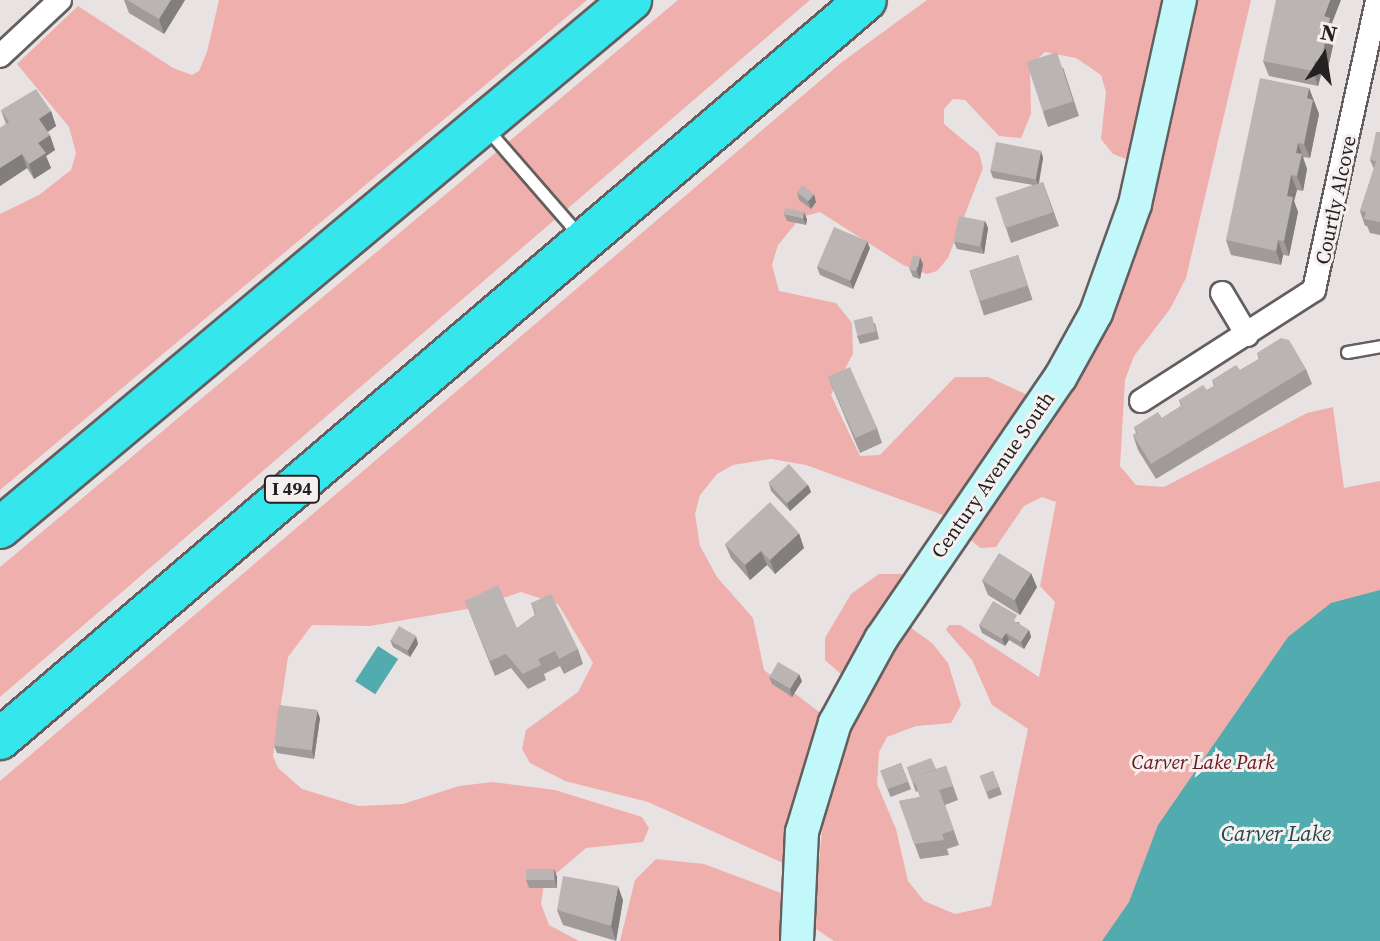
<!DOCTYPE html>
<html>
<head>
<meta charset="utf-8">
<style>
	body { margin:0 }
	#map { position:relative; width:1380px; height:941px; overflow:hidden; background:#e9e2e2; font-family:"Source Serif 4",serif }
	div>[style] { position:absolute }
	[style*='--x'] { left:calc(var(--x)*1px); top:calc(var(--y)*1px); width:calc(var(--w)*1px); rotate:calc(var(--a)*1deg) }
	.green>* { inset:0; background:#efafac }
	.water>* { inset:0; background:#51abaf; transform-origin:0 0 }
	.roads { filter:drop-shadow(2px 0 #645f5e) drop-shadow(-2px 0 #645f5e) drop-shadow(0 2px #645f5e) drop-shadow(0 -2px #645f5e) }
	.lane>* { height:11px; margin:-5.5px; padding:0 5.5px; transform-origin:5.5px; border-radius:5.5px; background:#fff }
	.street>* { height:22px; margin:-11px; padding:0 11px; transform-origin:11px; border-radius:11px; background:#fff }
	.secondary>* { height:32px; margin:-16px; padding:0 16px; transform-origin:16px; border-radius:16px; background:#c2f8fa }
	.highway>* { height:40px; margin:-20px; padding:0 20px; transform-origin:20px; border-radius:20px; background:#35e6ed }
	.wall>* { inset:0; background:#a09b9a; transform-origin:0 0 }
	.shaded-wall>* { inset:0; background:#827e7d }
	.building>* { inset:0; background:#bab4b3; transform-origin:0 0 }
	span { translate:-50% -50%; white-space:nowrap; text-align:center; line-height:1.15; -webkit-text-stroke:6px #f6efef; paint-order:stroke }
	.shield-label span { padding:2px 6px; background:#f6efef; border:2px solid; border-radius:6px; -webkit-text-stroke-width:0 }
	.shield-label { font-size:18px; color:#232121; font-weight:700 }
	.street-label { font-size:20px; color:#232121 }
	.park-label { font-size:20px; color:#68151c; font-style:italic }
	.water-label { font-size:22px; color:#20494b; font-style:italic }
	.north { position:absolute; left:1284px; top:16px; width:80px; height:80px; -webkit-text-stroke:6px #f6efef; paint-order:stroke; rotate:12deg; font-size:22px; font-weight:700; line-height:32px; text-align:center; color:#232121 }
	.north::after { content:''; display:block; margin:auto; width:28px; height:36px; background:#232121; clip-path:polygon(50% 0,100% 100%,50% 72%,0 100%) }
</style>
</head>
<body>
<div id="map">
	<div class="green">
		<i style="clip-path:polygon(219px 0,587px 0,0 490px,0 214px,39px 195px,71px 170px,76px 153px,69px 127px,17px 64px,78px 6px,173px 68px,192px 75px,199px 71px,207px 52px)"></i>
		<i style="clip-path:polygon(678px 0,810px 0,0 697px,0 567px)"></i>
		<i style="clip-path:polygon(927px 0,1164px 0,1129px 160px,1113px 154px,1101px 139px,1106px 92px,1101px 75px,1076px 58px,1045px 52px,1030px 66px,1031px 114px,1021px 138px,999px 136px,965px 100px,953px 99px,944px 109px,944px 124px,979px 153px,983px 168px,948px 258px,937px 271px,927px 274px,903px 265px,820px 212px,801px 217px,778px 245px,772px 265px,779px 291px,836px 303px,852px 323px,853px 354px,831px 395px,860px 456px,880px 455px,955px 377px,988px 377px,1030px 396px,946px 516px,806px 465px,771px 459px,733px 465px,717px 474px,700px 495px,695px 514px,700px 546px,717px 577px,753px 618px,764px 670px,823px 715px,797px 790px,783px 863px,648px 802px,565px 781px,530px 763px,522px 749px,526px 730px,578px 692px,593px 663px,558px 604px,521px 592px,473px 608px,370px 626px,312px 625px,288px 657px,273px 756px,278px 768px,302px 789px,358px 806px,403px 804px,459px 786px,493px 782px,555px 790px,642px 817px,649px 828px,643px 842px,586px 848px,544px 884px,541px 904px,549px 925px,579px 941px,0 941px,0 781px,842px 62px)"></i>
		<i style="clip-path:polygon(1195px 0,1251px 0,1186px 278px,1170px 309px,1134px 356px,1125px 380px,1120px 466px,1136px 485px,1164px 487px,1307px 413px,1333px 407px,1344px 488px,1380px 481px,1380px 941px,834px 941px,813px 927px,825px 798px,851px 722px,907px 625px,932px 643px,948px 663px,961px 705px,951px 723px,916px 726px,887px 737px,879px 752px,877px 784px,896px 829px,908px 881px,924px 901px,955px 914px,991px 906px,1028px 729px,992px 705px,972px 660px,946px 630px,949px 625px,960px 625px,1039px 677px,1055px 602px,1040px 586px,1056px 502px,1042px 497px,1024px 506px,996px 547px,980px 548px,969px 538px,1056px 414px,1112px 318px,1152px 197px)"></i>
		<i style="clip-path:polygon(879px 574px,905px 574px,842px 675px,825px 660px,825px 638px,851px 594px)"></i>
		<i style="clip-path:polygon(656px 859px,704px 864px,781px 893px,782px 941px,620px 941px,635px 880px)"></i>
	</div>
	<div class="water">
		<i style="clip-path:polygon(1380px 590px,1380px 941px,1102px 941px,1129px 902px,1158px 825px,1288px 637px,1331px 603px)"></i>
		<i style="left:378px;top:646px;width:24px;height:42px;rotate:33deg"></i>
	</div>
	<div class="roads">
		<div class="lane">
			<i style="--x:487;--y:129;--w:143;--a:49"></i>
			<i style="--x:1347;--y:352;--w:34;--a:-10"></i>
		</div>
		<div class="street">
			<i style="--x:0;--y:56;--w:82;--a:-43"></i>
			<i style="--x:1222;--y:293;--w:49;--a:59.2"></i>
			<i style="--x:1141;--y:401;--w:206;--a:-32.7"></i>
			<i style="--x:1314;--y:290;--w:297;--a:-77.7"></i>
		</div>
		<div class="secondary">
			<i style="--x:797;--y:941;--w:109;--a:-87.4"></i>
			<i style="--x:802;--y:832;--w:114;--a:-73.2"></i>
			<i style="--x:835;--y:723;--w:96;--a:-61.3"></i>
			<i style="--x:881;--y:639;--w:316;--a:-55.6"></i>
			<i style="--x:1060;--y:378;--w:74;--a:-61"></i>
			<i style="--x:1096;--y:313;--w:116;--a:-70.3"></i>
			<i style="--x:1135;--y:204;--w:209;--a:-77.6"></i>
		</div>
		<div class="highway">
			<i style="--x:0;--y:528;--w:823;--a:-39.92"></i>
			<i style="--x:0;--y:739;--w:1138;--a:-40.48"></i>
		</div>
	</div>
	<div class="wall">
		<i style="clip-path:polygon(124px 0,185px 0,164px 34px,129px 13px)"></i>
		<i style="clip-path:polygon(1332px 23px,1336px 32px,1326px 77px,1321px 75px,1318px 86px,1269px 76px,1263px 61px)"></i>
		<i style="clip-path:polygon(1063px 67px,1079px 116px,1048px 127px,1043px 112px)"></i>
		<i style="clip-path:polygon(1309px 88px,1319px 114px,1310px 158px,1303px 157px,1307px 169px,1303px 191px,1297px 190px,1294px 201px,1298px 212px,1289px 256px,1283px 255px,1281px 265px,1231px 255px,1226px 240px)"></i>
		<i style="clip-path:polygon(1px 110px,51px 111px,56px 126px,48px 132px,55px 150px,46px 156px,51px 168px,34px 179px,27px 168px,0 186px,0 128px,6px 124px)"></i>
		<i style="clip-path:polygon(1380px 132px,1380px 235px,1370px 233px,1367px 226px,1365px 226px,1360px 211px,1374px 169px,1370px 160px)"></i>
		<i style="clip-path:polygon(1041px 151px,1043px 158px,1039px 184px,1043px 182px,1059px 226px,1011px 243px,996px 198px,1033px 185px,993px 178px,990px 170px)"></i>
		<i style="clip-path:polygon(797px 192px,816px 202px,811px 209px,799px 200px)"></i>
		<i style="clip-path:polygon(784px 214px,807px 219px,806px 225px,787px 221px)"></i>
		<i style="clip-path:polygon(985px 221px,988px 228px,984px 254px,957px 249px,954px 242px)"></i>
		<i style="clip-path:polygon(870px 248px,853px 289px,820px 275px,817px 267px)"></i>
		<i style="left:1018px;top:255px;width:47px;height:51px;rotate:72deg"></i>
		<i style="clip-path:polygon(923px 264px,920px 279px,913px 277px,910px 270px)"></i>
		<i style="clip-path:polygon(875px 323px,879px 339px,860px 344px,857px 336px)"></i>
		<i style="clip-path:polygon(1257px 353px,1306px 369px,1312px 384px,1156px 479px,1138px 450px,1133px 435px,1136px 433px,1134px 427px,1162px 418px,1181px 406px,1179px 400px,1207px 390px,1214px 386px,1212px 380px,1240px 370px,1259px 359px)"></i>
		<i style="clip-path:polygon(828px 377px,877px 428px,882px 443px,860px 453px)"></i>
		<i style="clip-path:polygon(769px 483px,808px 485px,811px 492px,790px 511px,771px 491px)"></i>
		<i style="clip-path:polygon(725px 544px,804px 548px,775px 574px,767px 565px,750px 580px,731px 558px)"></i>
		<i style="clip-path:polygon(982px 580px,1037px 587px,1020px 615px,988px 595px)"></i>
		<i style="clip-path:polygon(465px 601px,517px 628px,535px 615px,531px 603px,578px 649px,583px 664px,564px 674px,560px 666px,544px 674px,546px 680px,528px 689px,511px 668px,495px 676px)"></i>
		<i style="clip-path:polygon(1020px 622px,1019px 624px,1029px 630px,1031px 637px,1024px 649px,1009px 640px,1005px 646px,982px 633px,979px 625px)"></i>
		<i style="clip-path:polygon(390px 640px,418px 644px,410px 657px,393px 647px)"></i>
		<i style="clip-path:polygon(769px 677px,802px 681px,792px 697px,772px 684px)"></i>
		<i style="clip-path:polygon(320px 718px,314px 759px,277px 753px,274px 746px)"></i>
		<i style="left:901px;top:763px;width:28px;height:22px;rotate:69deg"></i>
		<i style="clip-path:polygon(946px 766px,958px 800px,945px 805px,959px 845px,947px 849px,949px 855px,920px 859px,899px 801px,920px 797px,918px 791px,916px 792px,907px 767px,936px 769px)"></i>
		<i style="left:993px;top:771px;width:25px;height:14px;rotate:69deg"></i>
		<i style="clip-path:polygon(554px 869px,557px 877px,557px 888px,529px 888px,526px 880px)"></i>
		<i style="clip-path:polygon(623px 900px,616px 941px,563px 925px,557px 910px)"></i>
	</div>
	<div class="shaded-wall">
		<i style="clip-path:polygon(171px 0,185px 0,164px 34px,159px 19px)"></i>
		<i style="clip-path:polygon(1330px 0,1341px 0,1332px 23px,1336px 32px,1326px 77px,1321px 62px,1324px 16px)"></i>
		<i style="clip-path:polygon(1315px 61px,1321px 75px,1318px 86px,1313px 71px)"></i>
		<i style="clip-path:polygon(1309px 88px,1319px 114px,1310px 158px,1304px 144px,1307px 98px)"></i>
		<i style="clip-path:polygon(51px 111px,56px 126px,44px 134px,39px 119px)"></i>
		<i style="clip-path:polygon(50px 135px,55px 150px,46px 156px,51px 168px,34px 179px,29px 164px,38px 143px)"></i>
		<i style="clip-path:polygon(1298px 143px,1307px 169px,1303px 191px,1297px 176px,1296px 153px)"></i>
		<i style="clip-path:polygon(1041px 151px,1043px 158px,1038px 186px,1036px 179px)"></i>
		<i style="clip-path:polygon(22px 154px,27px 168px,0 186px,0 168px)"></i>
		<i style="clip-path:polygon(1291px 175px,1297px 190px,1294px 201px,1298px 212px,1289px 256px,1284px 241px,1287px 196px)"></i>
		<i style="clip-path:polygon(814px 194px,816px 202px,811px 209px,808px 201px)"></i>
		<i style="clip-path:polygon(804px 212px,807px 219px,806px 225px,803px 218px)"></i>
		<i style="clip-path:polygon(985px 221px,988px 228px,984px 254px,981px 246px)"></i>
		<i style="clip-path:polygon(1278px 240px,1283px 255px,1281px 265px,1276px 251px)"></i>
		<i style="clip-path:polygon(867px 241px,870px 248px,853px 289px,850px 281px)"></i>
		<i style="clip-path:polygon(920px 257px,923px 264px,920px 279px,917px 272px)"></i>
		<i style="clip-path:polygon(808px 485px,811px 492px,790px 511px,787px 503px)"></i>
		<i style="clip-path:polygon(799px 533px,804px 548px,775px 574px,770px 560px)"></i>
		<i style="clip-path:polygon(761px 551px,767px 565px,750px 580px,745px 565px)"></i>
		<i style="clip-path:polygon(1031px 573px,1037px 587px,1020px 615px,1015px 600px)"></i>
		<i style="clip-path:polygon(1029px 630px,1031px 637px,1024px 649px,1021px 642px)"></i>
		<i style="clip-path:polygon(1006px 633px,1009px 640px,1005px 646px,1002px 639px)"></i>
		<i style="clip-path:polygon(416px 636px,418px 644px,410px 657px,407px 650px)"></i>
		<i style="clip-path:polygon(799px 674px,802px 681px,792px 697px,790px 689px)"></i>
		<i style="clip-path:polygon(317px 710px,320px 718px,314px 759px,312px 751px)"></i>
		<i style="clip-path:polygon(554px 869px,557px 877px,557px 888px,555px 880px)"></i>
		<i style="clip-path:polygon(618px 886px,623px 900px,616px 941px,611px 926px)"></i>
	</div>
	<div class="building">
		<i style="clip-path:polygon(127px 0,171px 0,159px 19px)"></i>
		<i style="clip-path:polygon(1276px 0,1330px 0,1324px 16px,1330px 18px,1321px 62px,1315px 61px,1313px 71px,1263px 61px)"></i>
		<i style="left:1057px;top:52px;width:52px;height:32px;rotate:72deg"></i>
		<i style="clip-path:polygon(1260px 78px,1309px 88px,1307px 98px,1313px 100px,1304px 144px,1298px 143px,1296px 153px,1302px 154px,1297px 176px,1291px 175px,1287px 196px,1293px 197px,1284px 241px,1278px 240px,1276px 251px,1226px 240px)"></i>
		<i style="clip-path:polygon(36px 89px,51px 111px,39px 119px,50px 135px,38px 143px,46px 153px,29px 164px,22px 154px,0 168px,0 128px,9px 122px,1px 110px)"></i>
		<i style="clip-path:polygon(1376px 132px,1380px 132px,1380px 222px,1364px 219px,1366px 212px,1360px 211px,1376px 161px,1370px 160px)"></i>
		<i style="left:996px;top:142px;width:46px;height:29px;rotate:11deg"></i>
		<i style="left:1043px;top:182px;width:32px;height:50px;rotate:72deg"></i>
		<i style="left:802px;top:185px;width:15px;height:9px;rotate:37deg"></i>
		<i style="left:785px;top:208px;width:19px;height:6px;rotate:12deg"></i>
		<i style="left:959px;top:216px;width:26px;height:26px;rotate:11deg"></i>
		<i style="left:834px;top:227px;width:36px;height:43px;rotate:23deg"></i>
		<i style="left:913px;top:255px;width:7px;height:15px;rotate:16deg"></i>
		<i style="left:1018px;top:255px;width:32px;height:51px;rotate:72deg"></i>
		<i style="left:872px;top:316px;width:16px;height:19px;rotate:76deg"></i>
		<i style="clip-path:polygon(1281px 338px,1289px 340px,1306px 369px,1151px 464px,1133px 435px,1137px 433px,1134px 427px,1158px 412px,1162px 418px,1172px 412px,1182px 405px,1179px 400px,1203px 385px,1207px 390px,1215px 385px,1212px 380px,1236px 365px,1240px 370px,1249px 365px,1260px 358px,1257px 353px)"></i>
		<i style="left:850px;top:367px;width:67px;height:24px;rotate:66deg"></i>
		<i style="left:789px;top:464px;width:28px;height:28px;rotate:48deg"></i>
		<i style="clip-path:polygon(770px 502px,799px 533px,770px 560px,761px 551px,745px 565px,725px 544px)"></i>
		<i style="left:999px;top:553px;width:38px;height:32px;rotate:32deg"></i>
		<i style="clip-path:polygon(498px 585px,517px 628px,536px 614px,531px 603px,551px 594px,578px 649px,559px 659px,555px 651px,538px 659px,541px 665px,523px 674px,506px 654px,490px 661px,465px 601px)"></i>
		<i style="clip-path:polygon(993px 601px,1017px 615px,1014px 621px,1029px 630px,1021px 642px,1006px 633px,1002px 639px,979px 625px)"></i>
		<i style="left:399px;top:626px;width:20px;height:17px;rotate:30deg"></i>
		<i style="left:778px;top:662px;width:24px;height:17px;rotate:30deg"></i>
		<i style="left:279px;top:705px;width:38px;height:41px;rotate:7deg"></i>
		<i style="clip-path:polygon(931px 758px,936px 769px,913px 777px,915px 783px,913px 784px,907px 767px)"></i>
		<i style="left:901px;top:763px;width:20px;height:22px;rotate:70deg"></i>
		<i style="clip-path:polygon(946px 766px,953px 786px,939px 790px,954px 830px,942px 834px,944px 840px,914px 844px,899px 801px,920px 797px,913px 777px)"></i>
		<i style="left:993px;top:771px;width:17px;height:14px;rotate:69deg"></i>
		<i style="left:526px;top:869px;width:28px;height:11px"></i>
		<i style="clip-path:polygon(563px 876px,618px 886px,611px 926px,557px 910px)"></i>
	</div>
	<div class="shield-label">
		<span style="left:292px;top:489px">I 494</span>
	</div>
	<div class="street-label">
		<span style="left:1336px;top:200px;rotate:-78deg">Courtly Alcove</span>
		<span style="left:993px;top:475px;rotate:-55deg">Century Avenue South</span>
	</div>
	<div class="park-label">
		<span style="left:1203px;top:762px">Carver Lake Park</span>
	</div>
	<div class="water-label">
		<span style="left:1276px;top:834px">Carver Lake</span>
	</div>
	<div class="north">N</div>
</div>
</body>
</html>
